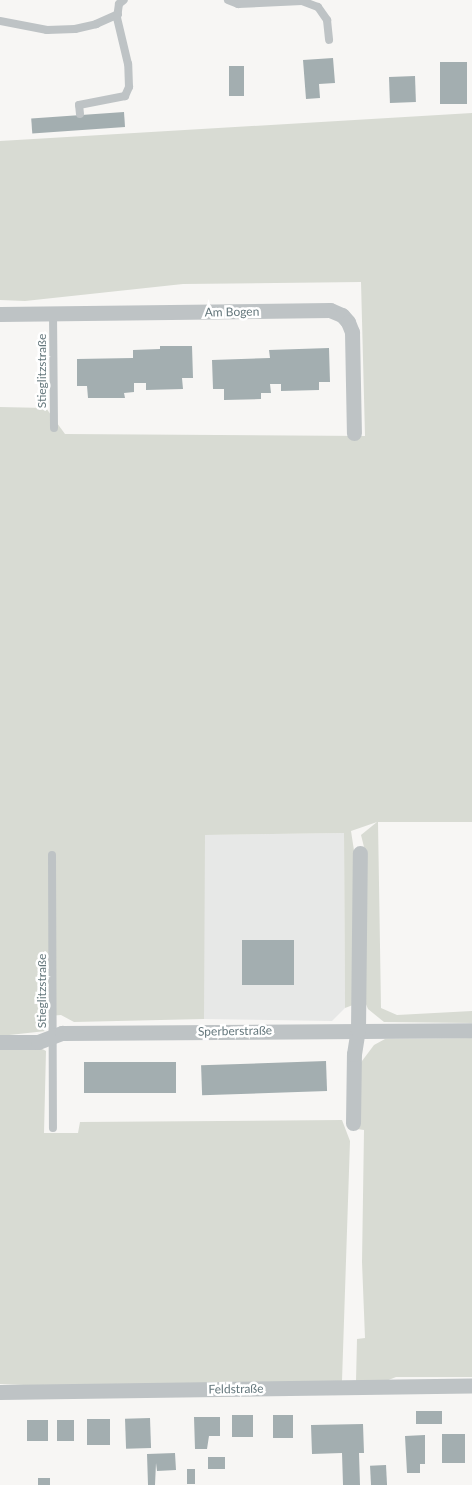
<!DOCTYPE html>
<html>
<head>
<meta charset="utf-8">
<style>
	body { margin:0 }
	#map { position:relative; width:472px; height:1485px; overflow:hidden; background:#f7f6f4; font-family:Lato,sans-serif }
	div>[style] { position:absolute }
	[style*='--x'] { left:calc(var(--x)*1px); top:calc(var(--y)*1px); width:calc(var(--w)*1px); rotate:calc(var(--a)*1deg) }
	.built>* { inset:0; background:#e7e8e7 }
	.green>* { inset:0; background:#d8dbd3 }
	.building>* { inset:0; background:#a3aeb0; transform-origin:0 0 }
	.service>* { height:8px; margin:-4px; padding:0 4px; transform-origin:4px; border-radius:4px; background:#bec3c5 }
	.minor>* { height:15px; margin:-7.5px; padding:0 7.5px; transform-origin:7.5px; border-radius:7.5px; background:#bec3c5 }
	span { translate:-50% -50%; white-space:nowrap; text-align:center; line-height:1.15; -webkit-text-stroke:5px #fff; paint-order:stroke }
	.street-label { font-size:12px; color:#64777c }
</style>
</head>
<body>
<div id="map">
	<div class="built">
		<i style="clip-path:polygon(344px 833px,345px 1008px,332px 1021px,204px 1019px,204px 835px)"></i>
	</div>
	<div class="green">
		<i style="clip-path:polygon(472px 113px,472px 822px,378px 822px,381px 1008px,397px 1015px,472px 1011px,472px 1023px,384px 1022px,368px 1009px,365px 1002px,365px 851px,361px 835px,377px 822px,351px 831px,355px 857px,353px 1005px,345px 1008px,344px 833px,205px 835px,204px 1019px,74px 1022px,61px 1015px,47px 1016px,46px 1031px,0 1036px,0 407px,46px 408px,65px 434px,365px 436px,361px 282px,183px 284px,25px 301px,0 300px,0 141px)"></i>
		<i style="clip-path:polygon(472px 1038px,472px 1377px,396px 1377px,386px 1381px,356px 1381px,357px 1339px,365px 1338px,362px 1262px,364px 1130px,357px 1129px,359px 1065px,374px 1045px,385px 1039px)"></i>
		<i style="clip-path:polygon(0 1046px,37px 1046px,46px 1051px,44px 1133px,78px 1133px,80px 1122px,342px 1120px,350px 1141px,342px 1381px,48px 1386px,0 1384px)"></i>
	</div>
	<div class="building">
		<i style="clip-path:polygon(333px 58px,335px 83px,319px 84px,320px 98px,306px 99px,303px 60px)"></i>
		<i style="left:467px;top:62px;width:42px;height:27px;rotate:90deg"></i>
		<i style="left:229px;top:66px;width:15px;height:30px"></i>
		<i style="left:415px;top:76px;width:26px;height:26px;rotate:88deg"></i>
		<i style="left:124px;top:112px;width:15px;height:93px;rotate:86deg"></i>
		<i style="clip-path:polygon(160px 346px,192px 346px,193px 378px,182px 378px,183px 389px,146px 390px,146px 383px,134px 383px,134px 392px,124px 393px,125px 398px,88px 398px,87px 386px,77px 386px,77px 359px,133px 358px,133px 350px,160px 349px)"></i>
		<i style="clip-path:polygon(329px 348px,330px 382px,319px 382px,319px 390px,281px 391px,281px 384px,270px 384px,271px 393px,261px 393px,261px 399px,224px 400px,224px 389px,213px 389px,212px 360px,270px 358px,269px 350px)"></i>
		<i style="left:242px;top:940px;width:52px;height:45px"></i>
		<i style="left:326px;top:1061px;width:30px;height:125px;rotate:88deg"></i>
		<i style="left:176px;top:1062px;width:31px;height:92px;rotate:90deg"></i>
		<i style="left:442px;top:1411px;width:13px;height:26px;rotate:90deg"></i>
		<i style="left:232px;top:1415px;width:21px;height:22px"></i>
		<i style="left:273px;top:1415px;width:20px;height:23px"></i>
		<i style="clip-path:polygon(194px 1417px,220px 1417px,220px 1436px,209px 1436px,207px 1449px,195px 1449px)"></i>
		<i style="left:150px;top:1418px;width:30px;height:25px;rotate:88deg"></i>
		<i style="left:87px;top:1419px;width:23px;height:26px"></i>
		<i style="left:27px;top:1420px;width:21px;height:21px"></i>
		<i style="left:57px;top:1420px;width:17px;height:21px"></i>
		<i style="clip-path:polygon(363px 1424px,364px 1453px,359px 1453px,360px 1485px,343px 1485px,342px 1453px,312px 1454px,311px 1425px)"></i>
		<i style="left:465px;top:1434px;width:29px;height:23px;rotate:90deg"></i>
		<i style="clip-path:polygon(425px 1435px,425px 1464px,420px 1464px,420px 1473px,407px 1473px,405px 1436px)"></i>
		<i style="clip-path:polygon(175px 1453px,176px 1470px,157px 1471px,156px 1463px,155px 1485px,148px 1485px,147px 1454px)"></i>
		<i style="left:208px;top:1457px;width:17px;height:12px"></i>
		<i style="left:386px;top:1465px;width:20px;height:16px;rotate:87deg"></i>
		<i style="left:187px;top:1469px;width:8px;height:15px"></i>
		<i style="left:38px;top:1478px;width:12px;height:7px"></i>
	</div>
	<div class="service">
		<i style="--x:228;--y:0;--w:11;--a:22"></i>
		<i style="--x:238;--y:4;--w:64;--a:-2.7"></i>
		<i style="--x:302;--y:1;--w:17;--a:21"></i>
		<i style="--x:318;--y:7;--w:16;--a:55"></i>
		<i style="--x:327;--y:20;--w:20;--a:84"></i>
		<i style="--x:0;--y:21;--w:48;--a:10.8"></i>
		<i style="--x:47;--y:30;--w:28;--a:-2"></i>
		<i style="--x:75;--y:29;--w:22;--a:-13"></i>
		<i style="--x:96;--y:24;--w:24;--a:-24"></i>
		<i style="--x:80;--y:114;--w:9;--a:-96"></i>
		<i style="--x:79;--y:105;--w:47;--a:-11.1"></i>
		<i style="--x:125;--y:96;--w:10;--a:-66"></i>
		<i style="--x:129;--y:87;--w:23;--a:-92"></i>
		<i style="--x:128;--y:64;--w:47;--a:-103.4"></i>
		<i style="--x:117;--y:18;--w:14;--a:-82"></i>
		<i style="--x:119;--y:4;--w:6;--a:-39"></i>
		<i style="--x:53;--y:313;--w:115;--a:89.5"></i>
		<i style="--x:52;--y:855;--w:273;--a:89.8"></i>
	</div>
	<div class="minor">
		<i style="--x:0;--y:314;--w:330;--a:-0.7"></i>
		<i style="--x:330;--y:310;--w:13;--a:23"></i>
		<i style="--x:342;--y:315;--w:9;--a:49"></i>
		<i style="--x:348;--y:322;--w:11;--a:68"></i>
		<i style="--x:352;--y:332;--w:101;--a:88.9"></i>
		<i style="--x:0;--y:1042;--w:38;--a:0"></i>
		<i style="--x:38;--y:1042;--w:26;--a:-21"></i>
		<i style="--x:62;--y:1033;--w:410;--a:-0.4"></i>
		<i style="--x:353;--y:1123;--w:69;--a:-89.2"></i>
		<i style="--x:354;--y:1054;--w:24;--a:-81"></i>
		<i style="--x:358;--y:1030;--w:177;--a:-89.4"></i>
		<i style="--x:0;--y:1392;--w:472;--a:-0.8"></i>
	</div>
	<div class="street-label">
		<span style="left:232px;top:312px;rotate:-1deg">Am Bogen</span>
		<span style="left:42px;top:371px;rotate:-90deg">Stieglitzstraße</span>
		<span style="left:42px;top:991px;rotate:-90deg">Stieglitzstraße</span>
		<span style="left:235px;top:1031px;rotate:-1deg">Sperberstraße</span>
		<span style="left:236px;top:1389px;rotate:-1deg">Feldstraße</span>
	</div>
</div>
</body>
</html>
